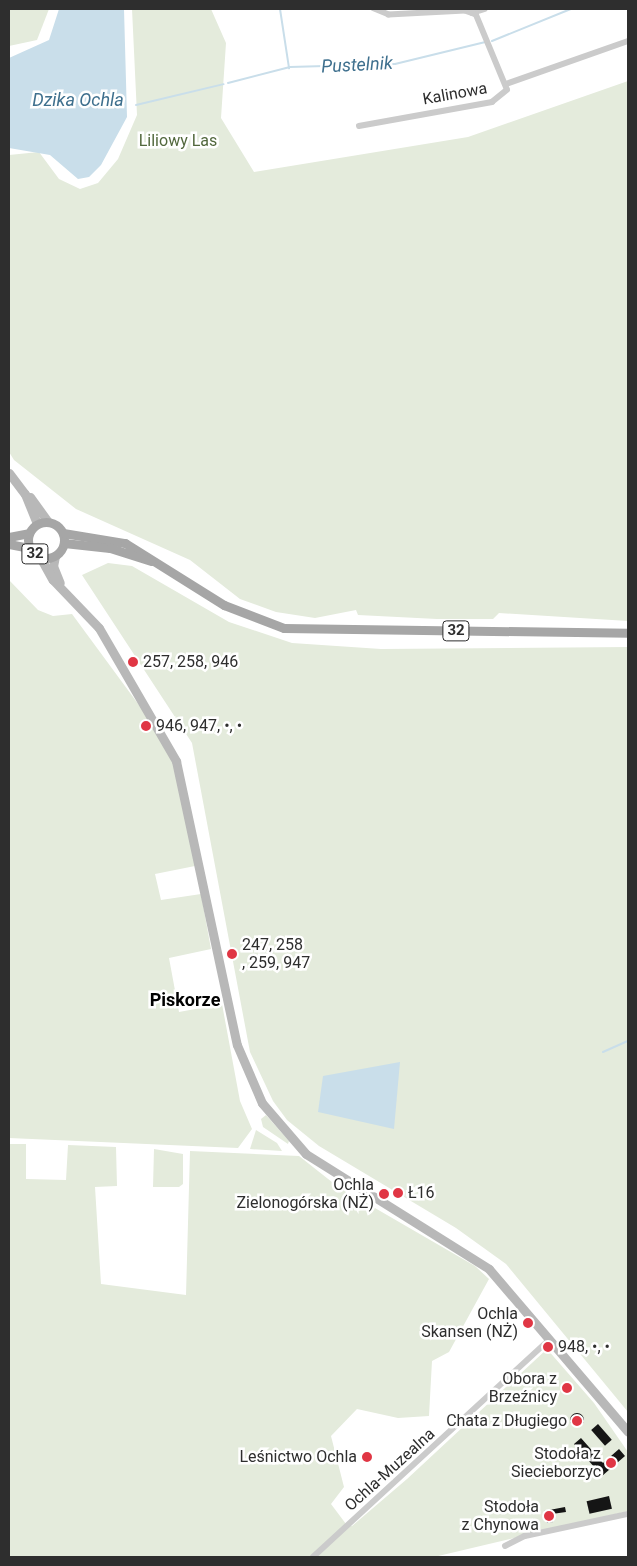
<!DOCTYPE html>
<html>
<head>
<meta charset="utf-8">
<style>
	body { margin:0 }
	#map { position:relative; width:637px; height:1566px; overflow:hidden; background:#fff; font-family:Roboto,sans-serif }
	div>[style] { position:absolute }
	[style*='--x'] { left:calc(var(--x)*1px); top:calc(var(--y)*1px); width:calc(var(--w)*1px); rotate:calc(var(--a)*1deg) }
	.green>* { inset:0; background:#e4ebdc }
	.water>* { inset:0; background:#c9deea }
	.stream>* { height:2px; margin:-1px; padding:0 1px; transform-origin:1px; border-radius:1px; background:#c9deea }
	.building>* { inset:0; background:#151515; transform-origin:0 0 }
	.round { border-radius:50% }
	.street>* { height:5.5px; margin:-2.75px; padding:0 2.75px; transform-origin:2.75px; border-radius:2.75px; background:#cbcbcb }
	.secondary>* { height:9px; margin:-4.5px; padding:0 4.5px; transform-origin:4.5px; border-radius:4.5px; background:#b8b8b8 }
	.primary>* { height:9px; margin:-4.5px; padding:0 4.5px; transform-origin:4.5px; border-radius:4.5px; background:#a6a6a6 }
	.primary>.ring { margin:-4.5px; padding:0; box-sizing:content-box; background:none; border:9px solid #a6a6a6; border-radius:50% }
	.dots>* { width:14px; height:14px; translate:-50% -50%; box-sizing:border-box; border:2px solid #fff; border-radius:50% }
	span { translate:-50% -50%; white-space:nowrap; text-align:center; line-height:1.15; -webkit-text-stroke:5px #fff; paint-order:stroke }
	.shield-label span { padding:1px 4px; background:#fff; border:1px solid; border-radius:4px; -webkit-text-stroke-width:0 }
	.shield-label { font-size:15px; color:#2e2e2e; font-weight:700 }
	.street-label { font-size:16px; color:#2e2e2e }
	.park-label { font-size:16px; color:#52683d }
	.poi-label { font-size:16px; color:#2e2e2e }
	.left { translate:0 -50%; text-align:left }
	.right { translate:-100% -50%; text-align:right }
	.water-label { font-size:18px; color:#3f708e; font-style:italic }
	.neighbourhood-label { font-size:18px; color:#000; font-weight:700 }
	.frame { position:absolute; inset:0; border:10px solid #2e2e2e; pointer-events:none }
</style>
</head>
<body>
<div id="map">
	<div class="green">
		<i style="clip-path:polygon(9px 9px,49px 9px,37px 40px,9px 46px)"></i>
		<i style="clip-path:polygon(132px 9px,211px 9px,226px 43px,221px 118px,254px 172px,468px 137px,628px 81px,628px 621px,499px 613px,493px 619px,437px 619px,358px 615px,356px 610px,315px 618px,276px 612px,240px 599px,190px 560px,76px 509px,14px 460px,9px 452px,9px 155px,39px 152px,59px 179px,80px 189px,98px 183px,118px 159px,137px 115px)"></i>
		<i style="clip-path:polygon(108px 563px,132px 566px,229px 622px,292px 643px,381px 649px,628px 647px,628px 1412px,506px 1264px,456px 1228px,319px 1146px,287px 1120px,273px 1101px,250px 1052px,192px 743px,82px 575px)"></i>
		<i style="clip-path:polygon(9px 580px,38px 610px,53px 616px,72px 614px,172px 750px,195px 866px,155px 874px,161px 900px,201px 894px,211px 949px,169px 958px,179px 1012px,222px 1004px,240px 1101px,252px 1129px,238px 1148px,9px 1138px)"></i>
		<i style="clip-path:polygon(266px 1115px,289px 1141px,288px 1144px,263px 1127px,261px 1119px)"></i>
		<i style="clip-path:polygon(256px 1130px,277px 1143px,282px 1151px,250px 1149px)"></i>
		<i style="clip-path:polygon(9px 1144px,26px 1144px,26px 1179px,66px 1180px,68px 1145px,116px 1147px,117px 1186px,95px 1187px,101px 1284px,186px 1295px,190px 1151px,299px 1156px,337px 1186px,475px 1266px,489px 1279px,449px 1352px,432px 1361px,429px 1416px,398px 1418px,357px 1409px,331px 1436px,344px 1487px,331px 1504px,346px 1524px,352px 1526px,407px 1479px,547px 1349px,594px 1403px,628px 1452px,628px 1511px,434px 1557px,9px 1557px)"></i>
		<i style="clip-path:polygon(154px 1149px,183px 1154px,183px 1184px,179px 1187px,153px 1187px)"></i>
	</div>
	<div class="water">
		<i style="clip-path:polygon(59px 9px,124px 9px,127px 117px,101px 165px,89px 177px,78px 179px,50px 155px,9px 148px,9px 58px,49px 40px)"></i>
		<i style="clip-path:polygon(400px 1062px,394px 1129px,318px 1112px,323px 1076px)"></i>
	</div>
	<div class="stream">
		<i style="--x:280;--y:9;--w:60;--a:81.3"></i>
		<i style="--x:492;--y:41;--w:85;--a:-22.1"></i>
		<i style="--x:228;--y:83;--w:64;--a:-14.5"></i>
		<i style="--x:290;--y:67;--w:105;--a:-1.6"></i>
		<i style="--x:395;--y:64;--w:93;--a:-13.7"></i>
		<i style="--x:136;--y:105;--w:90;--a:-13.4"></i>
		<i style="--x:603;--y:1052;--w:27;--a:-24"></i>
	</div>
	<div class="building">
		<i class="round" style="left:570px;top:1413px;width:14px;height:14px"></i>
		<i style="left:598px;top:1424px;width:21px;height:9px;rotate:49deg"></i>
		<i style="clip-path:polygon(581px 1438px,603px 1463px,619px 1449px,625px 1456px,602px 1476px,574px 1444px)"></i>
		<i style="left:609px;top:1496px;width:13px;height:23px;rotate:77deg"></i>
		<i style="clip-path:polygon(565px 1507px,566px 1512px,552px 1514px,553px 1522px,547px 1523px,544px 1511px)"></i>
	</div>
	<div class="street">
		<i style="--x:472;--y:13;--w:13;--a:-18"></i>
		<i style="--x:506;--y:84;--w:129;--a:-19.4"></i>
		<i style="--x:359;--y:126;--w:135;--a:-10.2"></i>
		<i style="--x:492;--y:102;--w:19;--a:-39"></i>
		<i style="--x:507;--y:90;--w:81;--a:-112.5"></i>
		<i style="--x:476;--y:15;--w:12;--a:-160"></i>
		<i style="--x:465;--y:11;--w:76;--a:177"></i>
		<i style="--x:389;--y:15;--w:16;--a:-158"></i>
		<i style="--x:505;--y:1546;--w:22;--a:-27"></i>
		<i style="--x:525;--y:1536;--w:105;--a:-12.1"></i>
		<i style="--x:313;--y:1557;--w:322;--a:-42.6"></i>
	</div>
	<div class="secondary">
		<i style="--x:9;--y:473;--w:26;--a:53"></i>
		<i style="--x:25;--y:494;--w:32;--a:68"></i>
		<i style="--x:30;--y:497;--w:31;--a:54"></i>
		<i style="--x:55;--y:556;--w:10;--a:101"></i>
		<i style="--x:53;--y:566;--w:18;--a:68"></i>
		<i style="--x:40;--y:557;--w:26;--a:61"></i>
		<i style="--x:53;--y:580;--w:66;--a:46.2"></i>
		<i style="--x:99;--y:628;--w:154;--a:59.9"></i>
		<i style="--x:176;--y:761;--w:290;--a:77.9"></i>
		<i style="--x:237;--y:1045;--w:63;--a:66.7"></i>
		<i style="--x:262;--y:1103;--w:67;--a:49.2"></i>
		<i style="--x:306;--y:1154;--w:216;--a:32.1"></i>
		<i style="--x:489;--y:1269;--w:214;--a:49.5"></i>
	</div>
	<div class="primary">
		<i class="ring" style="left:28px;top:522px;width:27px;height:27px"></i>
		<i style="--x:63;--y:533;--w:63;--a:9.2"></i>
		<i style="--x:125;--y:543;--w:117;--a:32.1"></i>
		<i style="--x:224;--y:605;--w:64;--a:21"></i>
		<i style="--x:284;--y:628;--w:344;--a:0.8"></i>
		<i style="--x:9;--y:537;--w:20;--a:-11"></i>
		<i style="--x:64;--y:543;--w:46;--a:6.2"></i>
		<i style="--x:110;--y:548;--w:43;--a:17.6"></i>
		<i style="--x:9;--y:544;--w:20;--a:11"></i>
	</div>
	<div class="dots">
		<i style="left:133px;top:662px;background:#e03644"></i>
		<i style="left:146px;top:726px;background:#e03644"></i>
		<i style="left:232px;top:954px;background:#e03644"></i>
		<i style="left:398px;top:1193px;background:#e03644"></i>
		<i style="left:384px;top:1194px;background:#e03644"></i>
		<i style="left:528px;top:1323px;background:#e03644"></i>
		<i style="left:548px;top:1347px;background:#e03644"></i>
		<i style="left:567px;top:1388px;background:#e03644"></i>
		<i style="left:577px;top:1421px;background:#e03644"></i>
		<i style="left:367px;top:1457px;background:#e03644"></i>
		<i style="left:611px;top:1463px;background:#e03644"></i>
		<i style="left:549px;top:1516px;background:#e03644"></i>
	</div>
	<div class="shield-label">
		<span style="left:35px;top:554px">32</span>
		<span style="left:456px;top:631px">32</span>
	</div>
	<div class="street-label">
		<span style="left:455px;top:94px;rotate:-10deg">Kalinowa</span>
		<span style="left:390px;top:1470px;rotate:-42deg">Ochla-Muzealna</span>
	</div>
	<div class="park-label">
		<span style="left:178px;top:141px">Liliowy Las</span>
	</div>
	<div class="poi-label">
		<span class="left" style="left:143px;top:662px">257, 258, 946</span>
		<span class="left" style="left:156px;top:726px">946, 947, •, •</span>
		<span class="left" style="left:242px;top:954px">247, 258<br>, 259, 947</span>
		<span class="right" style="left:374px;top:1194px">Ochla<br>Zielonogórska (NŻ)</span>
		<span class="left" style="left:408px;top:1193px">Ł16</span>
		<span class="right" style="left:518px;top:1323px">Ochla<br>Skansen (NŻ)</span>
		<span class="left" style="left:558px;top:1347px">948, •, •</span>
		<span class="right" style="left:557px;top:1388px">Obora z<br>Brzeźnicy</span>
		<span class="right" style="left:567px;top:1421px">Chata z Długiego</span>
		<span class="right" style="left:601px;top:1463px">Stodoła z<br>Siecieborzyc</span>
		<span class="right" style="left:357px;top:1457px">Leśnictwo Ochla</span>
		<span class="right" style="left:539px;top:1516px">Stodoła<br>z Chynowa</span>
	</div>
	<div class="water-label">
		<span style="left:357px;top:65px;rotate:-3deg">Pustelnik</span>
		<span style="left:78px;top:100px">Dzika Ochla</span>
	</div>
	<div class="neighbourhood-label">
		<span style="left:185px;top:1000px">Piskorze</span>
	</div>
	<div class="frame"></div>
</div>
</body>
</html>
